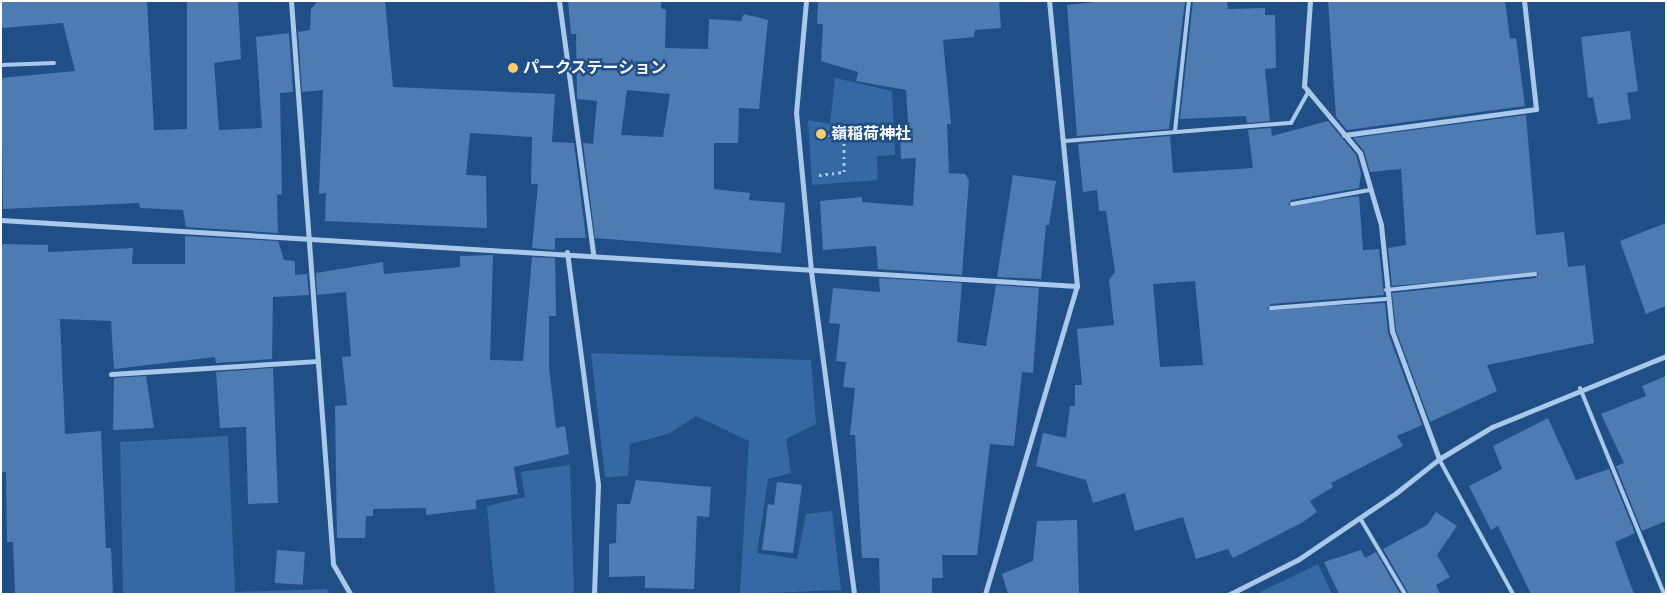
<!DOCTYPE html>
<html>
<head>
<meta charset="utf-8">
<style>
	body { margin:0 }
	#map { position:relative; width:1667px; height:595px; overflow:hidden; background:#204f87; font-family:Karla,"Noto Sans JP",sans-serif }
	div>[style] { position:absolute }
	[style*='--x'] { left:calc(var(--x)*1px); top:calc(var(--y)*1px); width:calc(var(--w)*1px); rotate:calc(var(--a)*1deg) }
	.green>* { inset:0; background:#3469a4 }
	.building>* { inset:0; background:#4d7bb2; transform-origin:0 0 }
	.path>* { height:3px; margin-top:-1.5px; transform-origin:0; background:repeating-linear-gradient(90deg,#aac8ea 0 2.5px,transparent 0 6.5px) }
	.lane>* { height:4px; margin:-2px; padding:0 2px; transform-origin:2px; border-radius:2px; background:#aac8ea }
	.street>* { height:5px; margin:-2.5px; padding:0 2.5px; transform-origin:2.5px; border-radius:2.5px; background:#aac8ea }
	.dots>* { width:14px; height:14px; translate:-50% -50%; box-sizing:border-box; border:2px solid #204f87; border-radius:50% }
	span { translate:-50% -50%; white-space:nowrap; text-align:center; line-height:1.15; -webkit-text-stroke:5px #204f87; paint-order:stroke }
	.poi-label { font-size:16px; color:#fff; font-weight:700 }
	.left { translate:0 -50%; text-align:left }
	.frame { position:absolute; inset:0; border:2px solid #fff; pointer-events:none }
</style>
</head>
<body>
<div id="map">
	<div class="green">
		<i style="clip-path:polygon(835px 78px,892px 91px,895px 155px,877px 156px,878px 180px,812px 185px,808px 120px,830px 124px)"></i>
		<i style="clip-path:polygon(591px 353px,811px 360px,816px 424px,786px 439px,791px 473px,768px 479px,757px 553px,797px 559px,806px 514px,832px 511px,841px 590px,740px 594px,749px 441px,696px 416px,668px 434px,630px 444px,628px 476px,605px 477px)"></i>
		<i style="clip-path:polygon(228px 436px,235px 592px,327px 589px,330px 594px,123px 594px,120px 442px)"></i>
		<i style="clip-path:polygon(570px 465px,574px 594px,495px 594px,487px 506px,525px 497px,521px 472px)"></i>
		<i style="clip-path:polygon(1318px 564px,1332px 594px,1256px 594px)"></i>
	</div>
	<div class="building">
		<i style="clip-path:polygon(1px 1px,147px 1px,154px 130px,187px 129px,187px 1px,238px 1px,241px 59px,214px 63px,219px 130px,262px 128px,256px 37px,289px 33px,293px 92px,280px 93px,282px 194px,277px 195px,278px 233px,186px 227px,183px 210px,140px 208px,139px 203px,3px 209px,1px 78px,75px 71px,63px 23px,1px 28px)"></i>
		<i style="clip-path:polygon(318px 1px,385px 1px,393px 87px,555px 94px,552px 142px,574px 143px,586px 238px,555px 238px,555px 250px,532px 248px,538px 184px,531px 184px,532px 137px,470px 133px,466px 175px,486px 176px,487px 228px,325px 221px,326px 193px,319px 194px,323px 90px,302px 92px,298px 32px,310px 30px,311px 9px)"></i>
		<i style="clip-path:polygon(evenodd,568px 1px,661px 1px,661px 8px,666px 10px,665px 48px,708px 49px,709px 19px,741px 21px,744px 14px,768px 20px,759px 109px,739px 108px,738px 143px,714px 143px,714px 189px,750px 193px,749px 200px,785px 203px,781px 253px,595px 238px,583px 143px,593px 144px,597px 101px,577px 99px,576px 34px,571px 34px,568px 1px,627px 90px,670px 94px,663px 137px,621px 135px,627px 90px)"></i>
		<i style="clip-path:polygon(818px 1px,999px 1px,1001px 28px,975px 30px,974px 37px,943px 40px,951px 124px,947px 124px,949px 173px,965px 174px,969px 180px,962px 275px,878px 269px,876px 246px,823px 250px,820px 201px,862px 197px,862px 202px,913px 206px,916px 158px,901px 159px,900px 135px,909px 135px,906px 90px,856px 81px,858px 72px,821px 61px,823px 24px,817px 24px)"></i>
		<i style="clip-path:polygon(1106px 1px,1185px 1px,1169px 129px,1077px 136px,1067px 5px)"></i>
		<i style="clip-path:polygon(1193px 1px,1227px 1px,1228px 9px,1265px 8px,1265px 15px,1275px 15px,1276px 68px,1265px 69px,1270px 121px,1247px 123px,1246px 116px,1180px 119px)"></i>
		<i style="clip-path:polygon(1328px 1px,1505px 1px,1510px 39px,1516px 38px,1525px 106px,1347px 130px,1336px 117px)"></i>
		<i style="clip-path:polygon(1630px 31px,1638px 91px,1627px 93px,1631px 119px,1598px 124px,1593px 97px,1588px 98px,1581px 37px)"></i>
		<i style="clip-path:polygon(1526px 115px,1536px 235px,1564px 232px,1568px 267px,1585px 265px,1594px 343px,1487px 365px,1497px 391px,1430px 422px,1396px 330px,1392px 293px,1535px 278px,1539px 273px,1392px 286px,1388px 248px,1406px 245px,1401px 169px,1370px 172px,1364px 151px,1353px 138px)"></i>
		<i style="clip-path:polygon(evenodd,1328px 121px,1356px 155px,1361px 173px,1359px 188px,1291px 200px,1288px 205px,1359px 196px,1363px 250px,1379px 249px,1384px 295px,1271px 304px,1267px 309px,1385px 303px,1388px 333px,1422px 425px,1397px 436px,1403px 446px,1331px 483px,1333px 487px,1310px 501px,1317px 512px,1303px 522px,1233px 558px,1228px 549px,1196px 559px,1183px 517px,1135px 531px,1125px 493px,1093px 503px,1086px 480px,1036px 466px,1043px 433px,1066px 438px,1070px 406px,1075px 406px,1075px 385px,1082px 385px,1077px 329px,1114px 325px,1109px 280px,1115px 272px,1106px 211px,1099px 211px,1097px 190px,1083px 192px,1078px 144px,1170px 136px,1173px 173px,1253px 168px,1248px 130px,1271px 128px,1272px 136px,1328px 121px,1195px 281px,1203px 365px,1160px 367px,1153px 284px,1195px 281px)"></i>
		<i style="clip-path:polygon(1013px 175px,1056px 181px,1049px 225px,1046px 225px,1041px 279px,997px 277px)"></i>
		<i style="clip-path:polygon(1666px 223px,1666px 306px,1646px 314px,1620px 241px)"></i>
		<i style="clip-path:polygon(185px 236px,278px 241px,284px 260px,295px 261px,295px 275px,307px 274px,309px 295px,273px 297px,272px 359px,216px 363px,215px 357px,114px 369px,111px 321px,60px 319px,65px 434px,101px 431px,106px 548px,111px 548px,113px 594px,15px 594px,13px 542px,7px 542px,6px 472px,1px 472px,2px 244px,48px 245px,48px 252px,133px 248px,132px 264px,185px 264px)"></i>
		<i style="clip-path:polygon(493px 255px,490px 360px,523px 361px,532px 257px,555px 258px,556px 316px,549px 316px,549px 366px,556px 428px,565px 426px,569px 454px,514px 467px,518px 494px,476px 500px,476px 509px,426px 515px,426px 508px,373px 509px,373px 516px,366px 516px,365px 538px,337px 538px,335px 406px,347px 405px,342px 357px,351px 356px,346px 292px,317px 295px,316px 273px,383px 262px,384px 274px,460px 267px,460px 256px)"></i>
		<i style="clip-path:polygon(879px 278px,962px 283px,957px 342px,986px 346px,996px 285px,1039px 288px,1033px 373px,1022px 372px,1014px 446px,990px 444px,977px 555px,942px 555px,943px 578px,932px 578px,932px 594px,880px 594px,879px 558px,862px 558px,855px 435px,850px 435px,855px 388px,843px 387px,846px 362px,836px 361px,840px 324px,829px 323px,833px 288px,880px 292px)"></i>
		<i style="clip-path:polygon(273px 368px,278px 503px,248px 504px,246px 427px,220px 428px,216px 372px)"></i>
		<i style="clip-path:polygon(146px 376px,154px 428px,113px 430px,114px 378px)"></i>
		<i style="clip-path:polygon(1666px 376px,1666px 521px,1642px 531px,1616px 466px,1624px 463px,1601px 414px,1646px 396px,1642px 386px)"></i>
		<i style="clip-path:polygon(1548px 418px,1576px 480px,1609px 469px,1635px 533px,1615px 542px,1634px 594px,1531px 594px,1498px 526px,1491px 530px,1469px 486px,1502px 469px,1493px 446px)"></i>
		<i style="clip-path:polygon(636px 480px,711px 487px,709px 517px,697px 516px,694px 589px,645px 588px,645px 576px,609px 577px,609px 544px,616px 543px,617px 504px,630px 504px)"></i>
		<i style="clip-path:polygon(777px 482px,802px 485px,793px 553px,762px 550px,768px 504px,774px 505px)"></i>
		<i style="clip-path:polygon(1436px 512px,1457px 526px,1437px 555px,1450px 577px,1436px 585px,1440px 594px,1409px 594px,1383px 549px,1427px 525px)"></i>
		<i style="clip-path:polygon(1077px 520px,1079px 594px,1008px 594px,1002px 574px,1033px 561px,1037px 521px)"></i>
		<i style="left:277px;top:550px;width:28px;height:33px;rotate:4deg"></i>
		<i style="clip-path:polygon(1361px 550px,1365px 558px,1376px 552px,1400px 594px,1339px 594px,1324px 562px)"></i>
	</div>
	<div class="path">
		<i style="--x:819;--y:175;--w:25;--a:-7"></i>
		<i style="--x:844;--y:172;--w:35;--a:-90"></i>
		<i style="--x:844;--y:137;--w:18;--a:-171"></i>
	</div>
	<div class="lane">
		<i style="--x:1;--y:65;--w:53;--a:-2.2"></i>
		<i style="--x:1175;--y:131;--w:131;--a:-83.9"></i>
		<i style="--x:1065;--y:141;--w:227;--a:-4.6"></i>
		<i style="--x:1291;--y:123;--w:37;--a:-61"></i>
		<i style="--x:1292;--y:204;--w:79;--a:-10.2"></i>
		<i style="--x:1386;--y:290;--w:150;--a:-6.1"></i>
		<i style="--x:1271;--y:308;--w:115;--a:-4.5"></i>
		<i style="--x:1580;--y:388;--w:222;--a:67.8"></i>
		<i style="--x:1439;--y:459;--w:154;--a:61.3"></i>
		<i style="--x:1360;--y:518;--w:88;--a:59.4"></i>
	</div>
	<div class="street">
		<i style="--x:291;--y:1;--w:565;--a:85.73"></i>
		<i style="--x:333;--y:564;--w:34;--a:60"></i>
		<i style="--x:559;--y:1;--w:255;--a:82.3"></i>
		<i style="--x:806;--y:1;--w:111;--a:95.1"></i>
		<i style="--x:796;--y:112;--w:160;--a:84.6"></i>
		<i style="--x:811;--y:271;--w:326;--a:82.4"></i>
		<i style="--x:1310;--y:1;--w:85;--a:94"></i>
		<i style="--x:1304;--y:86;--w:87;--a:50.1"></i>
		<i style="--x:1360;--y:153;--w:75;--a:73.7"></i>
		<i style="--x:1381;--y:225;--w:107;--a:84.1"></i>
		<i style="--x:1392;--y:331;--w:136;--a:69.8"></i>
		<i style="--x:1344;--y:135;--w:194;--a:-7.7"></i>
		<i style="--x:1536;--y:109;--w:109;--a:-96.3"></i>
		<i style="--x:1;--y:220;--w:1078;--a:3.51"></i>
		<i style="--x:567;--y:252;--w:235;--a:82.4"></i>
		<i style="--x:598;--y:485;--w:109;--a:92.1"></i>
		<i style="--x:111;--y:374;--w:205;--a:-3.6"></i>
		<i style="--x:985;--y:594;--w:321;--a:-73.4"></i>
		<i style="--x:1077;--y:286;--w:286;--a:-95.6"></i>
		<i style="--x:1230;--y:594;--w:77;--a:-26.9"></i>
		<i style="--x:1299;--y:559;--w:117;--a:-34.2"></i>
		<i style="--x:1396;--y:493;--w:55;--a:-38.3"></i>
		<i style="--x:1439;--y:459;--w:62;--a:-31.1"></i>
		<i style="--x:1492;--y:427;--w:188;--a:-22.2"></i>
	</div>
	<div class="dots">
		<i style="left:513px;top:68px;background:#f7cc6b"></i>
		<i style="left:821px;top:134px;background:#f7cc6b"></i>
	</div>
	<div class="poi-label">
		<span class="left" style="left:523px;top:68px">パークステーション</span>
		<span class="left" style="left:831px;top:134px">嶺稲荷神社</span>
	</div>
	<div class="frame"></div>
</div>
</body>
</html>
